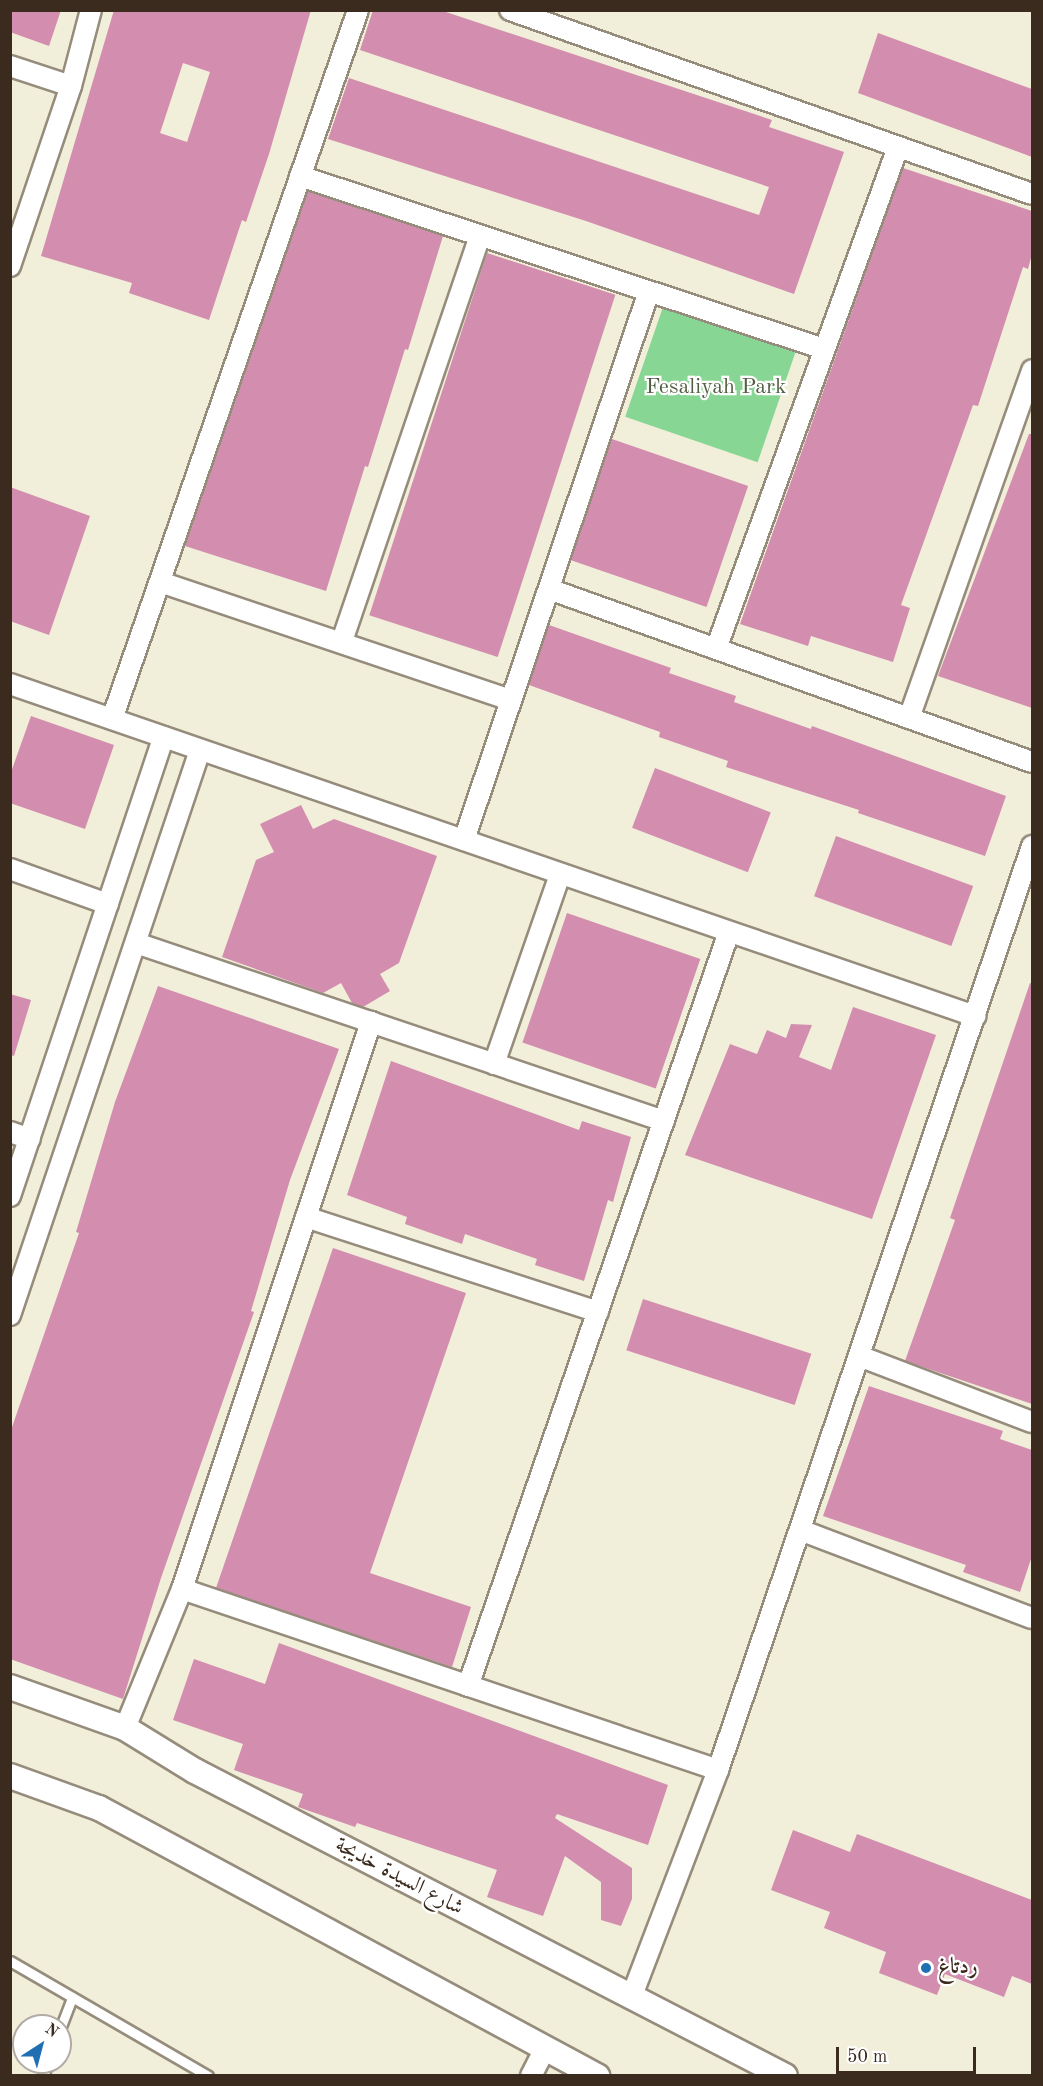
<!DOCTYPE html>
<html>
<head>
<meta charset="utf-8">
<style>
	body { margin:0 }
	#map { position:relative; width:1043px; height:2086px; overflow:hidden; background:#f1eed9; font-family:"Old Standard TT",Amiri,serif }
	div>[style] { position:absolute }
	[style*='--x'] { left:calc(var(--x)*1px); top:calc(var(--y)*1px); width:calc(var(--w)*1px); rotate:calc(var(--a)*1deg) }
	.green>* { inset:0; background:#88d694; transform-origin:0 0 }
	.building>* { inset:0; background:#d38eaf; transform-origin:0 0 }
	.roads { filter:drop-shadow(2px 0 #968c7c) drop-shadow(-2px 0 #968c7c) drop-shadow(0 2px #968c7c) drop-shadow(0 -2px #968c7c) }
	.service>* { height:9px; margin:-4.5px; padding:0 4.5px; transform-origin:4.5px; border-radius:4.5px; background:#fff }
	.minor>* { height:20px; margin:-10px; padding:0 10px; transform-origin:10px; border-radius:10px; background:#fff }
	.tertiary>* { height:24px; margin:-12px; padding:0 12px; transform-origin:12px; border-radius:12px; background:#fff }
	.dots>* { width:16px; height:16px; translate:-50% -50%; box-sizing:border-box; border:3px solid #fff; border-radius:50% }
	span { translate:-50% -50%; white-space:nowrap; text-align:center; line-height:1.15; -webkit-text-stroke:4.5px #fff; paint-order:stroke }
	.park-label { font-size:22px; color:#525e41 }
	.street-label { font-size:22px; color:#3b2a1e }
	.poi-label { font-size:22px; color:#3b2a1e; font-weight:700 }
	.left { translate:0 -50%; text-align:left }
	.frame { position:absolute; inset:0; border:12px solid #3b2a1e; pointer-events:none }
	.north { position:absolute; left:12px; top:2014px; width:60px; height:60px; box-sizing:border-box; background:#fff; border:2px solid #b1aaa5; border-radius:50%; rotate:36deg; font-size:16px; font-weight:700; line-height:24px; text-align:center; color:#3b2a1e }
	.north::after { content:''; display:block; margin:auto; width:21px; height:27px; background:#1f6fb2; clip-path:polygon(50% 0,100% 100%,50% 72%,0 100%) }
	.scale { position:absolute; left:836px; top:2047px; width:140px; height:27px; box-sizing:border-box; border:3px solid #3b2a1e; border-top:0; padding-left:8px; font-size:18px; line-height:21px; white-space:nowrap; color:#3b2a1e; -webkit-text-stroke:4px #fff; paint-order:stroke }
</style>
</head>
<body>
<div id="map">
	<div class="green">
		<i style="left:663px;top:307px;width:140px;height:116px;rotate:19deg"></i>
	</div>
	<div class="building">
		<i style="clip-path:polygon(10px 10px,61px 10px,49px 46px,10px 32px)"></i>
		<i style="clip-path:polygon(evenodd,114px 10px,311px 10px,269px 154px,246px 222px,242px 220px,209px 320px,129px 293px,132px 283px,41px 256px,114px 10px,183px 63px,210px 72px,187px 142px,160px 133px,183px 63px)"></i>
		<i style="clip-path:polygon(373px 10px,440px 10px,772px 120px,769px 127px,844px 152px,794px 294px,586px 221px,328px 139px,349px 78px,759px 215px,769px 187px,360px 50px)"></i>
		<i style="clip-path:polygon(878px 33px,1032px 89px,1032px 157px,858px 93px)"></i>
		<i style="clip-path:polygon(903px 168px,1032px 211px,1032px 254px,1028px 269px,1023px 267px,978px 406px,973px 405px,901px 605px,910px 608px,893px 662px,811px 636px,808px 646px,740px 624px)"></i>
		<i style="clip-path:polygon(308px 191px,443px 236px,408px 350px,405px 349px,368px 467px,365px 466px,326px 591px,185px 546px)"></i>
		<i style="left:487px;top:253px;width:135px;height:381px;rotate:18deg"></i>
		<i style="clip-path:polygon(1029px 434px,1032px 434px,1032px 708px,938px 676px)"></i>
		<i style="left:612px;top:439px;width:144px;height:128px;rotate:19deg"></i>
		<i style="clip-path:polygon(10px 487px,90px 516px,49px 635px,10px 621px)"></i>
		<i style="clip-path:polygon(549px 625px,671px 668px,669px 673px,736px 696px,734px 702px,811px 729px,812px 726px,1006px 796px,985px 856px,858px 813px,859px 810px,726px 767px,728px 761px,659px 737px,660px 732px,529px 685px)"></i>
		<i style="clip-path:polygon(31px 716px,114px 745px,85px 829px,10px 803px,10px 775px)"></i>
		<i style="left:655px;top:768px;width:124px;height:64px;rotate:21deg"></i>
		<i style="clip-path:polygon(301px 805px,313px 829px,334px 819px,437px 856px,399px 963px,380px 974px,390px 991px,363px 1007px,352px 1003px,341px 983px,323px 993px,222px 957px,256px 860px,274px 852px,260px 824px)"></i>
		<i style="left:836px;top:836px;width:146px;height:64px;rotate:20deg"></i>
		<i style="left:567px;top:913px;width:141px;height:137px;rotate:19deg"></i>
		<i style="clip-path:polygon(1030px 983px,1032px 984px,1032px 1404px,905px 1361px,955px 1220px,950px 1218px)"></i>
		<i style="clip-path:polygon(158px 986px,339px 1049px,290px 1180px,251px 1311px,254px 1312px,161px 1578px,123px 1699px,10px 1659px,10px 1433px,79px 1233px,76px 1232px,115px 1102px)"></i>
		<i style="clip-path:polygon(10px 994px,31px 1000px,14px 1056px,10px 1055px)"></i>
		<i style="clip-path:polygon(853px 1007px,936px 1035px,872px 1219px,685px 1155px,730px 1044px,757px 1054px,767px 1030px,786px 1038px,791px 1024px,812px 1025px,799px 1057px,831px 1070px)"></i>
		<i style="clip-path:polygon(391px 1061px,579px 1130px,582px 1121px,631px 1137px,613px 1202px,608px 1200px,584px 1281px,535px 1265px,537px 1259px,465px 1234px,462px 1244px,405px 1224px,407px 1217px,347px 1195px)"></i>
		<i style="clip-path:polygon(333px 1248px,466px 1293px,370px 1573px,471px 1607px,452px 1667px,216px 1588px)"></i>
		<i style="left:643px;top:1299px;width:177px;height:54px;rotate:18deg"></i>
		<i style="clip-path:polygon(869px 1386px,1003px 1431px,1000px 1439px,1032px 1450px,1032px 1556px,1020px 1592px,963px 1572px,966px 1565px,823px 1516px)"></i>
		<i style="clip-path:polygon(279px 1643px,668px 1785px,648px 1845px,557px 1814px,555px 1818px,632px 1868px,632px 1899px,621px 1926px,601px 1920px,601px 1882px,565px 1856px,543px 1916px,487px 1897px,497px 1870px,357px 1823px,355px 1827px,298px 1807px,303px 1794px,234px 1770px,243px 1744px,173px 1720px,194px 1659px,265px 1684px)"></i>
		<i style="clip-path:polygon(793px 1830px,850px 1852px,857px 1834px,1032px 1900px,1032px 1984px,1012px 1976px,1004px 1997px,945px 1974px,937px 1995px,879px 1973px,886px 1952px,824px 1928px,830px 1912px,771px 1890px)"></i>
	</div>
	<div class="roads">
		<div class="service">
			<i style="--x:10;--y:1961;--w:229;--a:30.1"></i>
			<i style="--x:60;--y:2029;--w:34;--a:-69"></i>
			<i style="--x:43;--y:2076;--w:15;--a:-70"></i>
		</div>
		<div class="minor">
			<i style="--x:510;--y:10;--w:553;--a:19.42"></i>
			<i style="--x:10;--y:66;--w:64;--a:18.2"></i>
			<i style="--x:300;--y:176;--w:552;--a:18.27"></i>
			<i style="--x:10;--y:266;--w:190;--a:-71.3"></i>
			<i style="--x:71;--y:86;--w:79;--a:-75.3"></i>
			<i style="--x:160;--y:582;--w:370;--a:18.6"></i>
			<i style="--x:549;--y:589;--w:513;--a:19.71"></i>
			<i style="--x:342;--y:641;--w:428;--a:-71.2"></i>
			<i style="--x:716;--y:649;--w:534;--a:-70.07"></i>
			<i style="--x:10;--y:684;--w:1021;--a:18.99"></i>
			<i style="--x:909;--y:718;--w:369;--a:-70.5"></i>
			<i style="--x:112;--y:719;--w:750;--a:-70.86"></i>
			<i style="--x:464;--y:840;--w:579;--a:-71.38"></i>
			<i style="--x:10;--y:869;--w:104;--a:19.7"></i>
			<i style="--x:136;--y:943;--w:557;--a:18.63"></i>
			<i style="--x:494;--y:1064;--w:201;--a:-70.8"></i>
			<i style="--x:10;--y:1132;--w:21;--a:19"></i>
			<i style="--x:10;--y:1196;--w:484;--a:-71.5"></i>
			<i style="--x:306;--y:1217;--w:307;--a:18"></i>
			<i style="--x:10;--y:1315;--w:596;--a:-71.41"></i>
			<i style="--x:859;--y:1356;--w:185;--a:20.9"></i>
			<i style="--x:800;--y:1530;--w:248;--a:20.8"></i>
			<i style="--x:182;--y:1589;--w:566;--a:18.66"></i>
			<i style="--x:468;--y:1686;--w:798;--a:-70.91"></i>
			<i style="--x:125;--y:1728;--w:150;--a:-67.7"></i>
			<i style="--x:182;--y:1589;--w:598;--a:-71.57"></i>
			<i style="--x:631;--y:1998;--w:244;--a:-69.1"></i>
			<i style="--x:718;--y:1770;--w:976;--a:-71.23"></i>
			<i style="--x:531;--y:2076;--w:30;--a:-63"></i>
		</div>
		<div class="tertiary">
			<i style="--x:10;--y:1687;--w:122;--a:19.6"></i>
			<i style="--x:125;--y:1728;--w:82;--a:31.6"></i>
			<i style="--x:195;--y:1771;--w:664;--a:27.34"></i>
			<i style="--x:10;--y:1776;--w:95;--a:19.8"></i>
			<i style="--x:99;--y:1808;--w:566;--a:28.29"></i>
		</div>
	</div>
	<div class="dots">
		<i style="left:926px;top:1968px;background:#1f6fb2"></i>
	</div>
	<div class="park-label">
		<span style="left:716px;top:388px">Fesaliyah Park</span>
	</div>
	<div class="street-label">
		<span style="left:399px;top:1877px;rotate:28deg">شارع السيدة خديجة</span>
	</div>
	<div class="poi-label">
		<span class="left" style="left:938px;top:1968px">ردتاغ</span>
	</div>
	<div class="frame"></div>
	<div class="north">N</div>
	<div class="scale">50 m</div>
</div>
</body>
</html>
